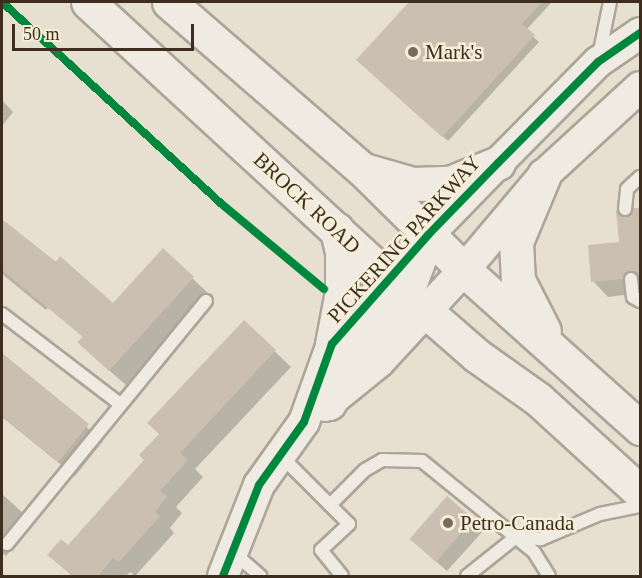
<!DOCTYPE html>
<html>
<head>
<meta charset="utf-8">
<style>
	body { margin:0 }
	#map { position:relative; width:642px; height:578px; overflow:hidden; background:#e7e0d1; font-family:Georgia,serif }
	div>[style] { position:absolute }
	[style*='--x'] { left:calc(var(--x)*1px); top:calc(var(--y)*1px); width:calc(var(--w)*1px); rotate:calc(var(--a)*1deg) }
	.shadow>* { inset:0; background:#0003 }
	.building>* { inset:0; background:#cbbfb2; transform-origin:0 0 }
	.roads { filter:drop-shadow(2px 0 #ada599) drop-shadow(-2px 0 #ada599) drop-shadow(0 2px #ada599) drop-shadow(0 -2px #ada599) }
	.service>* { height:12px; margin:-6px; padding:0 6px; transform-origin:6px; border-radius:6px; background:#efebe3 }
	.tertiary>* { height:30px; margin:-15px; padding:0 15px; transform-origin:15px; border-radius:15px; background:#efebe3 }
	.secondary>* { height:33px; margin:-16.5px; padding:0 16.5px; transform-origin:16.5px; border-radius:16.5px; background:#efebe3 }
	.cycleway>* { height:8px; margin:-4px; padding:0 4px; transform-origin:4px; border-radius:4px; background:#00873e }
	.dots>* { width:16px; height:16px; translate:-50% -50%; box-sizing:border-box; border:3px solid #f7eed8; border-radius:50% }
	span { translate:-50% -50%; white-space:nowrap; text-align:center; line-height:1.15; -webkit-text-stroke:5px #f7eed8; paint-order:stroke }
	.poi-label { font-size:21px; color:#3d2e20 }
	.left { translate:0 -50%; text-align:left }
	.street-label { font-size:21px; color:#3d2e20 }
	.frame { position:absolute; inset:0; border:3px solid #3d2e20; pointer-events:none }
	.scale { position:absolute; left:12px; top:24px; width:182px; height:27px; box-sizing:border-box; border:3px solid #3d2e20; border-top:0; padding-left:8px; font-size:18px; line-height:21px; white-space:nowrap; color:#3d2e20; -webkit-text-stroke:4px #f7eed8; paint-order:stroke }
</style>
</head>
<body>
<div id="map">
	<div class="shadow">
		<i style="clip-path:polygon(411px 2px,552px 2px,526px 30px,539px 42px,448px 141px,358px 60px)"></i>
		<i style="clip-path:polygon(2px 100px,13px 112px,2px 126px)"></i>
		<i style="clip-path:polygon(640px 209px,640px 293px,608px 297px,593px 281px,621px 244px,625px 219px,634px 210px)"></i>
		<i style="clip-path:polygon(2px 221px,113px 305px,163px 251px,209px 294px,126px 385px,95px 358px,84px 338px,49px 306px,46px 310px,2px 274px)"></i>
		<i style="clip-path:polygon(244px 322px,291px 367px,195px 469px,203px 477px,176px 507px,182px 513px,170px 528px,174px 533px,135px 576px,130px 572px,126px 576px,72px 576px,49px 555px,68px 547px,146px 461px,161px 434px)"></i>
		<i style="clip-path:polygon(2px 355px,103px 441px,75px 476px,2px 417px)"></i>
		<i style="clip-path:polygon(2px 494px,34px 523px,6px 556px,2px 553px)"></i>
		<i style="clip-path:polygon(447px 498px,483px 531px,447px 571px,422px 549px)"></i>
	</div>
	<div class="building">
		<i style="clip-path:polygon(409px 2px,542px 2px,522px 24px,535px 35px,442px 137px,356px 60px)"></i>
		<i style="clip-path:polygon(633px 208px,640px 208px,640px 278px,631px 271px,623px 279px,591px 282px,588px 245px,619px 242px,616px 210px,625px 217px)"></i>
		<i style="clip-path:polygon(2px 219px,56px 262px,60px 256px,113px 303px,163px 248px,194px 277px,109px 371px,77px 342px,83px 337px,2px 270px)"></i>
		<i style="clip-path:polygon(244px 320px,276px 350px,180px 453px,188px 460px,160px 491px,167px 496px,155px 512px,160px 516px,145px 533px,119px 562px,113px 558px,98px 576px,73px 576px,47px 555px,61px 539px,68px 545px,144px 460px,139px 455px,159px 434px,147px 423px)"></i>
		<i style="clip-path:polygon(2px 353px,89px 424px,58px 462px,2px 416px)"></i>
		<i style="left:447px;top:496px;width:35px;height:57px;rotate:41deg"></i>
	</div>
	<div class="roads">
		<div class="service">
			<i style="--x:599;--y:56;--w:55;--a:-78.5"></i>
			<i style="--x:625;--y:209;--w:20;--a:-84"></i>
			<i style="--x:627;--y:189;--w:18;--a:-43"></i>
			<i style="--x:631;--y:279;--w:18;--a:84"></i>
			<i style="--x:633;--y:297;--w:8;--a:30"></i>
			<i style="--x:2;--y:314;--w:148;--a:37.3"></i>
			<i style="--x:281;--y:456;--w:96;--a:45"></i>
			<i style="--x:349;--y:524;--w:38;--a:137"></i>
			<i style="--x:321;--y:550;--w:33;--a:51"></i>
			<i style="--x:330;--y:505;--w:49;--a:-45"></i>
			<i style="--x:365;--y:470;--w:20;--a:-30"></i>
			<i style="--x:382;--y:460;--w:40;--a:1.4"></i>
			<i style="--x:422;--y:461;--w:144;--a:39.1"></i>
			<i style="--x:534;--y:552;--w:28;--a:58"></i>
			<i style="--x:7;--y:544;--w:314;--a:-50.7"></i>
			<i style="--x:234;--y:553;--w:35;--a:41"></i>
			<i style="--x:467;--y:576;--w:63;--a:-38.5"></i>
			<i style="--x:516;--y:537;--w:25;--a:5"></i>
			<i style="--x:541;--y:539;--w:64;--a:-23"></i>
			<i style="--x:600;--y:514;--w:41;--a:-11.3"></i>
		</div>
		<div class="tertiary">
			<i style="--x:325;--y:406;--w:70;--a:-39.2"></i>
			<i style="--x:379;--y:362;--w:125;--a:-47.3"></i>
			<i style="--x:464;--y:270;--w:124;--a:-49.9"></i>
			<i style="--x:544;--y:175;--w:130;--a:-42.5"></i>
			<i style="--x:223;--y:576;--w:98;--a:-68.4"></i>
			<i style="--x:259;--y:485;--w:77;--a:-54.5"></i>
			<i style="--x:304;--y:422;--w:83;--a:-70.3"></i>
			<i style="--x:332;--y:344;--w:145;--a:-48.6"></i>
			<i style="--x:428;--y:235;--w:100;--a:-45.8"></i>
			<i style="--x:498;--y:163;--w:142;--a:-45.3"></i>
			<i style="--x:598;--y:62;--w:51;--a:-34.6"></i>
		</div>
		<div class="secondary">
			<i style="--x:88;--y:2;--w:409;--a:42.6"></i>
			<i style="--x:389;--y:279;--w:116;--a:41.1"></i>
			<i style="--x:476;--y:355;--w:76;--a:35.4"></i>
			<i style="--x:538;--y:399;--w:138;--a:42.4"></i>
			<i style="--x:169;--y:2;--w:255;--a:40.9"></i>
			<i style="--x:362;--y:169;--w:144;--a:44.7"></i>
			<i style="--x:464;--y:270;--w:237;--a:41.9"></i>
			<i style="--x:367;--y:171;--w:48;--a:15.8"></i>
			<i style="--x:413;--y:184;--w:37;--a:-2"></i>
			<i style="--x:450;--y:183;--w:52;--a:-22.6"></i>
			<i style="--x:544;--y:175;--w:73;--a:112.7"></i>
			<i style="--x:516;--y:242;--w:38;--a:87"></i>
			<i style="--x:518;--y:280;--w:57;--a:63"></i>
			<i style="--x:332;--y:344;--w:54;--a:-79.3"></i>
			<i style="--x:342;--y:291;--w:39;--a:-90"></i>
			<i style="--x:342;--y:252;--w:23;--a:-103"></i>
			<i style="--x:329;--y:403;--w:42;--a:-63.4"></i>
			<i style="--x:348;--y:365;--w:92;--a:-50.8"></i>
			<i style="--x:406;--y:294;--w:63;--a:-69.6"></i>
		</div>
	</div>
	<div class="cycleway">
		<i style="--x:2;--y:2;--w:301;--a:42.6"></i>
		<i style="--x:224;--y:206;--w:130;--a:39.7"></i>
		<i style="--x:223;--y:576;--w:98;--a:-68.4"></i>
		<i style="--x:259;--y:485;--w:77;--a:-54.5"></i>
		<i style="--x:304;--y:422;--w:83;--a:-70.3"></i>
		<i style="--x:332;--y:344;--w:145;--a:-48.6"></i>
		<i style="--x:428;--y:235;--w:100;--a:-45.8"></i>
		<i style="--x:498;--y:163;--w:142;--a:-45.3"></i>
		<i style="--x:598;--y:62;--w:51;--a:-34.6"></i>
	</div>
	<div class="dots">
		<i style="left:413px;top:52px;background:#786c5e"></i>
		<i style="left:448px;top:523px;background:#786c5e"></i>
	</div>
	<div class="poi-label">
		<span class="left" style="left:425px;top:52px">Mark's</span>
		<span class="left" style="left:460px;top:523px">Petro-Canada</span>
	</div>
	<div class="street-label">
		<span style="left:307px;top:203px;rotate:43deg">BROCK ROAD</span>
		<span style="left:404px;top:239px;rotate:-48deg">PICKERING PARKWAY</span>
	</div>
	<div class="frame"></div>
	<div class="scale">50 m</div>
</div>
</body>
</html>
